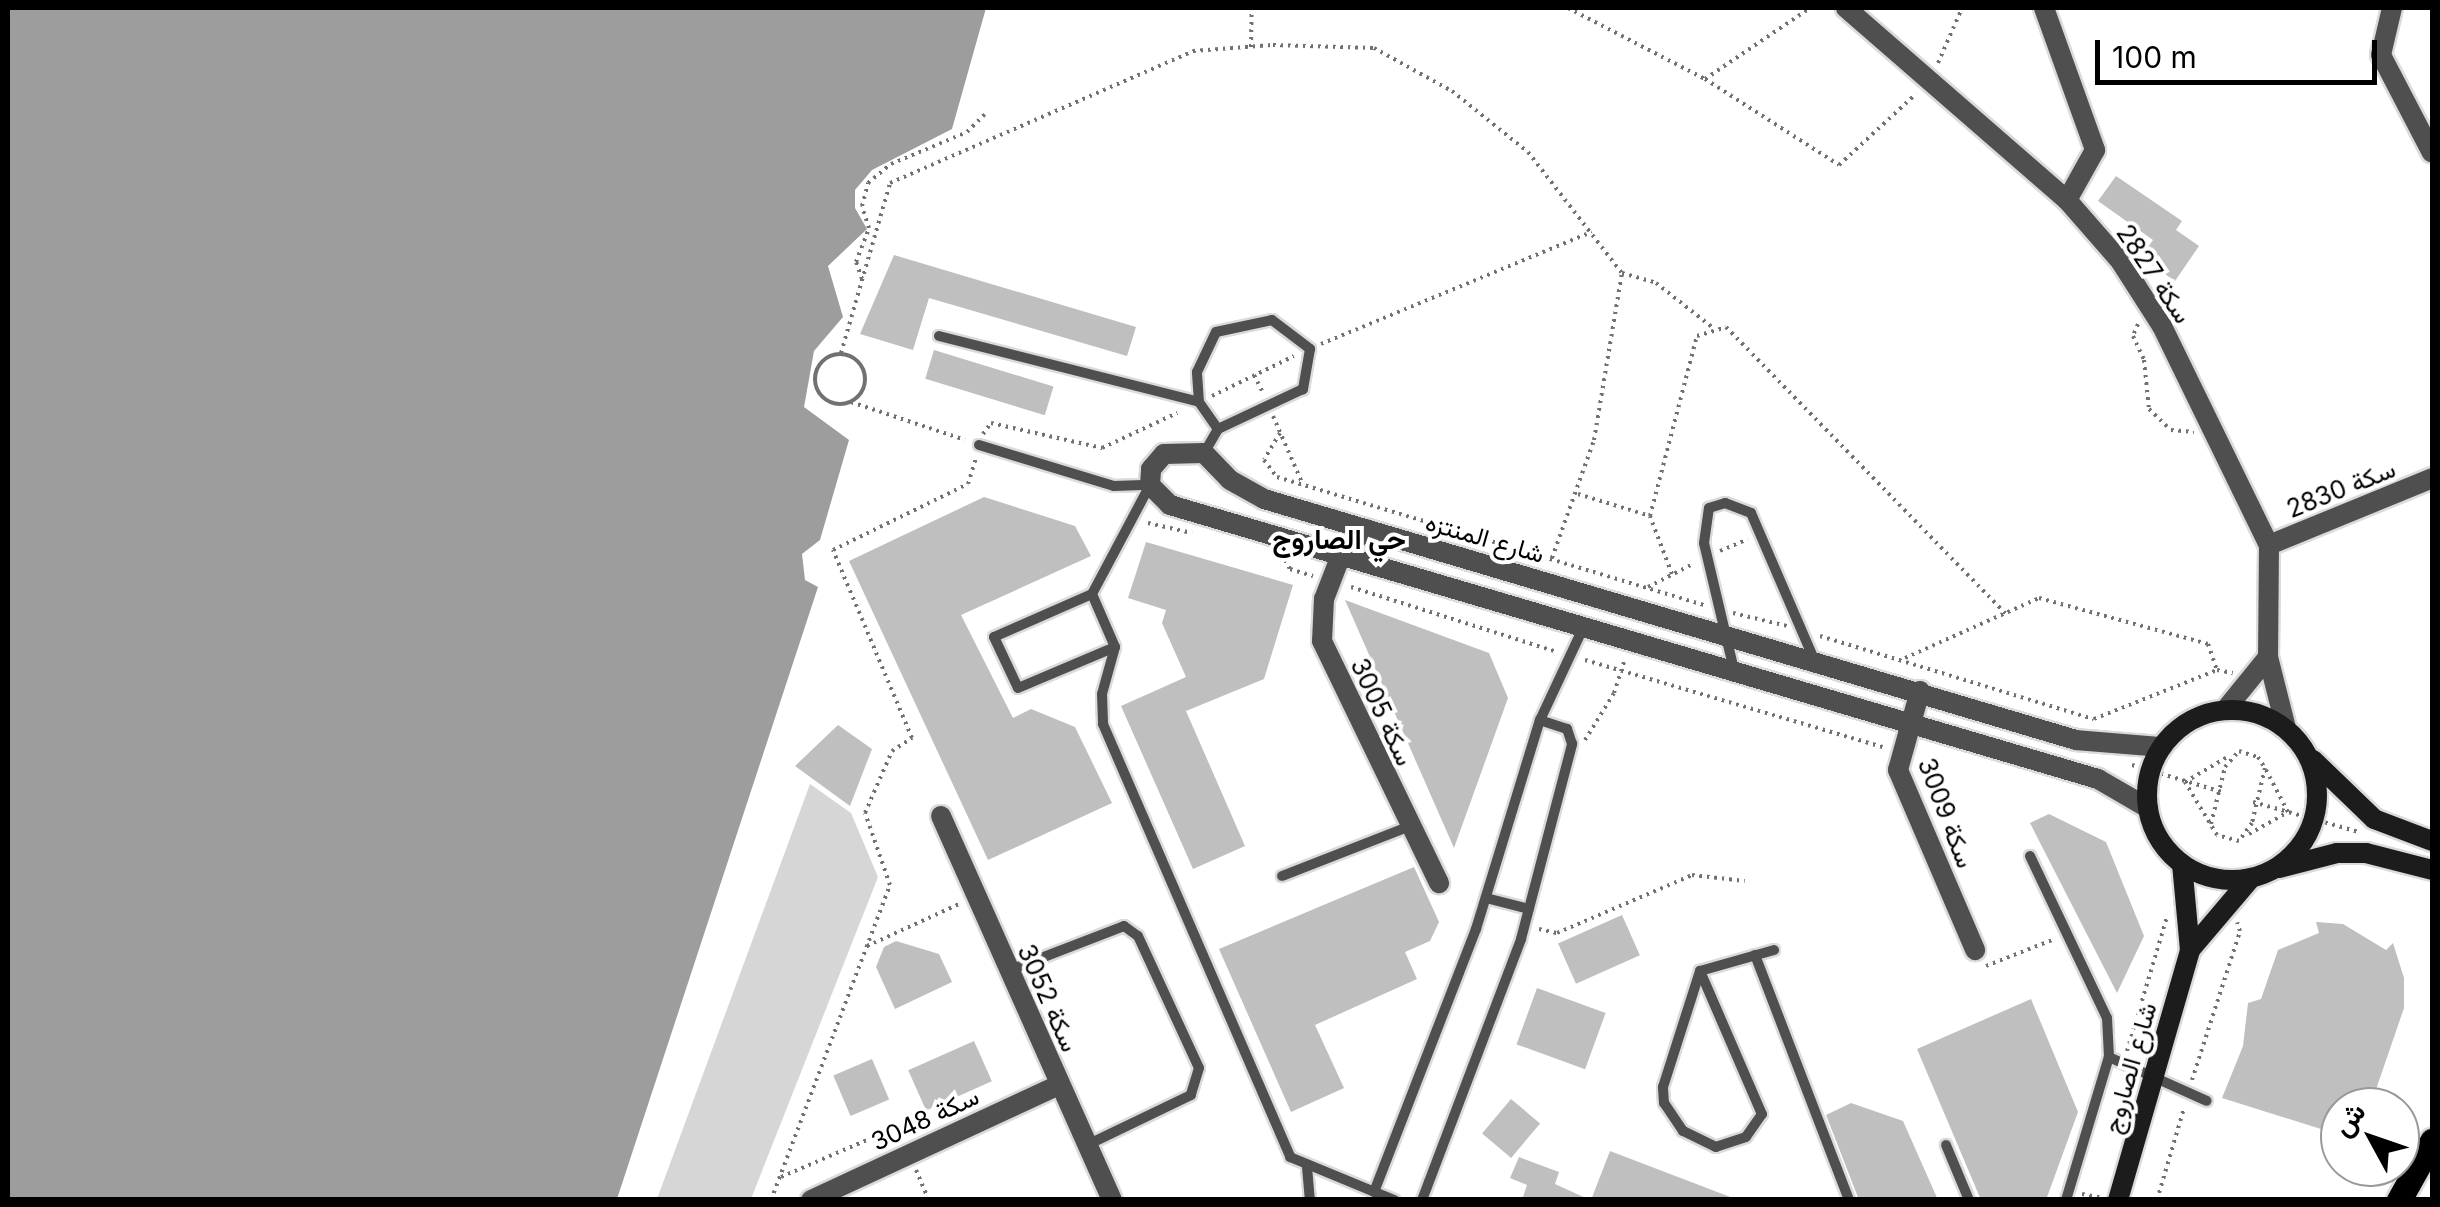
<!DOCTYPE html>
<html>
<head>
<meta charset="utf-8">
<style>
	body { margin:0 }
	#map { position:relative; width:2440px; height:1207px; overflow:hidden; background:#fff; font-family:Inter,Vazirmatn,sans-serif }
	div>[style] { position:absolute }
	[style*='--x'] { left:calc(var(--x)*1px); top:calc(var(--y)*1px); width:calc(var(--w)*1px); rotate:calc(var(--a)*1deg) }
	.green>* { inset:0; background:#d6d6d6 }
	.water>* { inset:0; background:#9d9d9d }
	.building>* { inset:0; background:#bfbfbf; transform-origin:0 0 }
	.path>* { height:4px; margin-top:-2px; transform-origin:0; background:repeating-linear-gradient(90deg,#717171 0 2.5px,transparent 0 7.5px) }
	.path>.ring { margin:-2px; padding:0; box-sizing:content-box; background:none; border:4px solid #717171; border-radius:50% }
	.roads { filter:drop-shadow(2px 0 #dbdbdb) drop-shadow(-2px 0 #dbdbdb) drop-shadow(0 2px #dbdbdb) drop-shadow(0 -2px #dbdbdb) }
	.service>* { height:10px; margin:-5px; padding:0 5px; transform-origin:5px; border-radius:5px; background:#4f4f4f }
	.minor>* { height:20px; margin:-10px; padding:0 10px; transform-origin:10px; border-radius:10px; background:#4f4f4f }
	.tertiary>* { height:20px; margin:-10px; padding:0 10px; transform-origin:10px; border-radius:10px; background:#4f4f4f }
	.secondary>* { height:20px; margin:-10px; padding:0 10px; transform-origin:10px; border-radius:10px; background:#1c1c1c }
	.secondary>.ring { margin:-10px; padding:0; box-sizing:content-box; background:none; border:20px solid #1c1c1c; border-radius:50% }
	.primary>* { height:25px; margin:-12.5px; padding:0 12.5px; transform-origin:12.5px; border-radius:12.5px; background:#000 }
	span { translate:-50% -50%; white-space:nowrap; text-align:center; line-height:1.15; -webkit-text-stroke:8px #fff; paint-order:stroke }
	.street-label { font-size:25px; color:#000 }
	.neighbourhood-label { font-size:28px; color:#000; font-weight:700 }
	.frame { position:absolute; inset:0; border:10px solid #000; pointer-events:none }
	.north { position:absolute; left:2320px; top:1087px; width:100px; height:100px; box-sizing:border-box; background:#fff; border:2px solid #999; border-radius:50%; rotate:310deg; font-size:28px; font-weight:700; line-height:40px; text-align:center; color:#000 }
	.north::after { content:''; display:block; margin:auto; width:35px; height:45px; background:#000; clip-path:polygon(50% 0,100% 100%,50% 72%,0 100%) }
	.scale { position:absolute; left:2095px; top:40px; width:282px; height:45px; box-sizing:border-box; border:5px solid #000; border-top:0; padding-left:12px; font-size:30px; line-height:35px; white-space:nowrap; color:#000; -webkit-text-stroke:8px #fff; paint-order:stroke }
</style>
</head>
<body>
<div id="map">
	<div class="green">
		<i style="clip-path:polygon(810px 784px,851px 813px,878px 877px,751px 1199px,657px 1199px)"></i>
	</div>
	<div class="water">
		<i style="clip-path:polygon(8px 8px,986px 8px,952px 129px,872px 170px,855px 190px,855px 208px,867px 229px,828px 266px,843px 317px,814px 351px,804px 407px,849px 440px,820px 540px,802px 554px,805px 580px,818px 587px,617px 1199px,8px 1199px)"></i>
	</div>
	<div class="building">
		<i style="clip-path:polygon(2116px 176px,2182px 221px,2176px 230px,2199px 246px,2175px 281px,2141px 257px,2153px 240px,2098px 201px)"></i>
		<i style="clip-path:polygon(894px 255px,1136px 327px,1127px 356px,929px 298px,913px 350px,860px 334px)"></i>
		<i style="left:934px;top:350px;width:125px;height:30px;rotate:17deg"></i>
		<i style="clip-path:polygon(984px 497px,1075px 526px,1091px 556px,961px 615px,1013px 718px,1031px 709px,1075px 727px,1112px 803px,988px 860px,849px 561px)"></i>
		<i style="clip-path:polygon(1146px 542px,1293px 585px,1264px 679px,1186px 711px,1245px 846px,1193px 869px,1121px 706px,1186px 677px,1162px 623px,1166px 610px,1128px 598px)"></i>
		<i style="clip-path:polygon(1345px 600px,1489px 653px,1508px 698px,1454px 848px)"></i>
		<i style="clip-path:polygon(838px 725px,872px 749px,850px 806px,795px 766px)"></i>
		<i style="clip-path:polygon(2049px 814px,2106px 842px,2144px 936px,2117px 993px,2030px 823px)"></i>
		<i style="clip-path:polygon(1414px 867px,1439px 922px,1430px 941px,1405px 952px,1417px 979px,1315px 1025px,1344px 1088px,1291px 1112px,1219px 949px)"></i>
		<i style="left:1622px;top:915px;width:44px;height:70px;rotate:66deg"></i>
		<i style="clip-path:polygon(2316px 922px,2343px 924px,2386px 950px,2393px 943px,2404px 978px,2404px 1008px,2370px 1107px,2340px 1107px,2340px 1135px,2222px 1098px,2243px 1046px,2248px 1003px,2261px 999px,2278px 950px,2319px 933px)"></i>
		<i style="clip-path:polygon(896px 941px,939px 954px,952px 982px,895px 1009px,876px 967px,884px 947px)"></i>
		<i style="left:1537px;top:988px;width:73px;height:60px;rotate:20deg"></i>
		<i style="clip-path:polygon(2031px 999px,2078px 1112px,2046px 1200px,1981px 1200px,1917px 1049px)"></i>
		<i style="left:974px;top:1041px;width:44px;height:72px;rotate:66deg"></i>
		<i style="left:872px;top:1059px;width:44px;height:42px;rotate:67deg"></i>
		<i style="left:1511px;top:1099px;width:38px;height:45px;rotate:40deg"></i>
		<i style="clip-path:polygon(1851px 1103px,1903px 1121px,1938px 1200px,1859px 1200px,1826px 1115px)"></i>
		<i style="clip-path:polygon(1610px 1151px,1733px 1198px,1733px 1200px,1591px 1200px)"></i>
		<i style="clip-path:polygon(1519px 1157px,1559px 1172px,1555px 1184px,1590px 1200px,1522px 1200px,1527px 1185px,1510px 1178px)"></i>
	</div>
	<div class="path">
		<i style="--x:1568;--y:8;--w:154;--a:27.4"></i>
		<i style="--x:1705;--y:79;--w:159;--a:32.7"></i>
		<i style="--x:1839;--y:165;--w:105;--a:-42.7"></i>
		<i style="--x:1251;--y:47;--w:39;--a:-89"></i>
		<i style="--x:1938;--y:63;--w:60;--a:-66.4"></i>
		<i style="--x:1705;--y:79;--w:127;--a:-34.1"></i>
		<i style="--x:862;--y:279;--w:18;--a:-109"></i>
		<i style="--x:856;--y:262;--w:36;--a:-69"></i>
		<i style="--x:869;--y:228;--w:23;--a:-108"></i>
		<i style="--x:862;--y:206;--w:24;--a:-75"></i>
		<i style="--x:868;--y:183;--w:30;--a:-40"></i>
		<i style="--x:891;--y:164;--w:82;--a:-22.8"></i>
		<i style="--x:967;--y:132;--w:25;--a:-45"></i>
		<i style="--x:2138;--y:324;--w:13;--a:113"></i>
		<i style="--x:2133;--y:336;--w:26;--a:65"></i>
		<i style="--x:2144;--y:360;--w:49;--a:84.2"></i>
		<i style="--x:2149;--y:409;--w:30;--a:44"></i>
		<i style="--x:2171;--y:430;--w:23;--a:5"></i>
		<i style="--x:1321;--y:344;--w:293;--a:-22.5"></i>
		<i style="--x:841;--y:353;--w:177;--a:-73.9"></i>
		<i style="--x:890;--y:183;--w:331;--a:-23.5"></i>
		<i style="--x:1193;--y:51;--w:80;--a:-4.3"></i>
		<i style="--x:1273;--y:45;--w:101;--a:1.7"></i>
		<i style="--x:1374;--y:48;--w:89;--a:28.9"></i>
		<i style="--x:1452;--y:91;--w:97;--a:38.8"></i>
		<i style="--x:1528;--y:152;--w:153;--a:52.2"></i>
		<i style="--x:1622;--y:273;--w:35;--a:16"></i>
		<i style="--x:1656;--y:283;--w:71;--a:38.2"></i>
		<i class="ring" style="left:815px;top:354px;width:46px;height:46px"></i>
		<i style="--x:1254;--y:375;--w:20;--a:63"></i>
		<i style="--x:1212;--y:396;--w:91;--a:-26"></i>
		<i style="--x:851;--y:402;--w:120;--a:18.4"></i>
		<i style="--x:1273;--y:416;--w:75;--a:66.5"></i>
		<i style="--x:1280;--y:433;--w:31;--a:121"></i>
		<i style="--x:1264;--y:460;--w:21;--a:53"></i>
		<i style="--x:1277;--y:477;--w:446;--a:16.7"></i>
		<i style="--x:983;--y:434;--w:14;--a:-54"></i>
		<i style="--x:991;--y:423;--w:114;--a:12.7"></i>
		<i style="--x:1102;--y:448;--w:83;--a:-25"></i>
		<i style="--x:1578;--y:494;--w:75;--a:17"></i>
		<i style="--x:1148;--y:523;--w:45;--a:12.8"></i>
		<i style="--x:1720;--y:551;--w:30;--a:-23"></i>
		<i style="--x:1552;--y:558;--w:125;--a:-70.4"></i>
		<i style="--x:1594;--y:440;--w:169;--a:-80.5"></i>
		<i style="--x:1285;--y:560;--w:10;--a:61"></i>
		<i style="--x:1290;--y:569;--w:24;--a:17"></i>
		<i style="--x:1672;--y:574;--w:62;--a:-110.8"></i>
		<i style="--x:1650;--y:516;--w:186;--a:-75.4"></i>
		<i style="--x:1697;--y:336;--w:30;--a:-17"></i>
		<i style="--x:1726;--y:327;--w:400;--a:45.7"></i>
		<i style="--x:1351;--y:587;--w:216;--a:17.5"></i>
		<i style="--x:1648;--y:587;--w:51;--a:-27.1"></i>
		<i style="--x:1733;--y:613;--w:56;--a:13.5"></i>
		<i style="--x:1820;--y:636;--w:286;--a:16.9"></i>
		<i style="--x:2094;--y:719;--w:132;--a:-21.7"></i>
		<i style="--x:2217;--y:670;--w:16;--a:11"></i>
		<i style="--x:1905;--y:658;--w:147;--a:-24.1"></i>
		<i style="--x:2039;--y:598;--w:175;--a:15.2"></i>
		<i style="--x:2208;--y:644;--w:28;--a:71"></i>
		<i style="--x:1585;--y:660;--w:310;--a:16.3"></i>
		<i style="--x:1585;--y:740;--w:55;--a:-58.3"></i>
		<i style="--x:1614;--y:693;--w:35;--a:-72"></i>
		<i style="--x:2132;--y:765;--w:94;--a:16.7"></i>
		<i style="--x:2253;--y:802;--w:110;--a:15.8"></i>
		<i style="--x:2211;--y:824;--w:59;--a:-76.2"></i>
		<i style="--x:2225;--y:767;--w:21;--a:-49"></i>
		<i style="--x:2239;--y:751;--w:20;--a:18"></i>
		<i style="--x:2258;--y:757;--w:13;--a:58"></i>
		<i style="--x:2265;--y:768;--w:57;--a:103.3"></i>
		<i style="--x:2252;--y:823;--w:22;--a:126"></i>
		<i style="--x:2239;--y:841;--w:23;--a:-165"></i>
		<i style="--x:2217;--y:835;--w:62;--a:-121.1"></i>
		<i style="--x:2185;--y:782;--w:51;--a:-30.6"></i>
		<i style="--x:2249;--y:834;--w:45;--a:-29.4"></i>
		<i style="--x:2288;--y:812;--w:50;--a:-117.6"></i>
		<i style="--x:1539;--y:929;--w:18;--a:13"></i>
		<i style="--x:1557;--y:933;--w:147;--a:-23.2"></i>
		<i style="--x:1692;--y:875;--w:53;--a:6.5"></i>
		<i style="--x:867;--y:946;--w:101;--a:-24.5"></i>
		<i style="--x:1986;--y:966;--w:74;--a:-21.4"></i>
		<i style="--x:2127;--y:1051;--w:140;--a:-73.4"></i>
		<i style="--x:2192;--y:1080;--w:157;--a:-72.1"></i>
		<i style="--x:2240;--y:931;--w:9;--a:-108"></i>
		<i style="--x:916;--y:1170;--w:33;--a:67"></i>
		<i style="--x:781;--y:1177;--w:111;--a:-23.3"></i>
		<i style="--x:883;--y:1133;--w:14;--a:69"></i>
		<i style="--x:2082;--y:1194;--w:20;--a:11"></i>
		<i style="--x:771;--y:1200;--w:337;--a:-69.3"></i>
		<i style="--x:890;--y:885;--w:76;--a:-109.1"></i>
		<i style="--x:865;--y:813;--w:68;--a:-66.5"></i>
		<i style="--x:892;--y:751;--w:24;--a:-33"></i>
		<i style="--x:912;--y:738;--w:204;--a:-112.8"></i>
		<i style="--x:833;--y:550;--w:150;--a:-26.1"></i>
		<i style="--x:968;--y:484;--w:28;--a:-73"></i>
		<i style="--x:2157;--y:1200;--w:96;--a:-73.6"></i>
	</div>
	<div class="roads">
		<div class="service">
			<i style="--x:939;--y:336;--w:268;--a:14.2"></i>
			<i style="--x:1199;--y:402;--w:33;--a:55"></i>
			<i style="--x:1218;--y:429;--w:28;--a:120"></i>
			<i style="--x:1199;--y:402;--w:30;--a:-94"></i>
			<i style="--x:1197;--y:372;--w:44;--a:-64.6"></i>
			<i style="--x:1216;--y:332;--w:57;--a:-12.1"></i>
			<i style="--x:1272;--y:320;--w:48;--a:37.3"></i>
			<i style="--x:1310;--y:349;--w:41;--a:99.9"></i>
			<i style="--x:1303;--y:389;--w:94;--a:154.8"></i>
			<i style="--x:979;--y:445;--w:141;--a:16.9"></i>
			<i style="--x:1114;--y:486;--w:36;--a:-2"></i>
			<i style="--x:1150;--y:485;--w:123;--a:118"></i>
			<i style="--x:1092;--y:594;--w:107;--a:156.3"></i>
			<i style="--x:994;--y:637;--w:56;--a:64.8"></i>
			<i style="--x:1018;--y:688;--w:105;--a:-22.9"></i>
			<i style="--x:1115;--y:647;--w:58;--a:-113.5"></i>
			<i style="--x:1115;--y:647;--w:49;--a:105.5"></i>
			<i style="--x:1102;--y:694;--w:30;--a:88"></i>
			<i style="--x:1103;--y:724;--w:472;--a:66.6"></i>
			<i style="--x:1290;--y:1157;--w:113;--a:22.5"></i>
			<i style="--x:1734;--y:670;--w:130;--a:-103.3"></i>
			<i style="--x:1704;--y:543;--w:35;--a:-82"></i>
			<i style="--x:1709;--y:508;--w:17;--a:-17"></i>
			<i style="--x:1725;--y:503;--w:28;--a:21"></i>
			<i style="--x:1751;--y:513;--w:159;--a:66.7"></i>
			<i style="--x:2030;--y:856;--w:179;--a:64.6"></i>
			<i style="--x:2107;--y:1018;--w:39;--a:87"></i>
			<i style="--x:1282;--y:876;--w:135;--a:-21.3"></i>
			<i style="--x:1486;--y:898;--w:44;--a:14.3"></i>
			<i style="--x:1755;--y:955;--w:262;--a:69"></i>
			<i style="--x:1010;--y:970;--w:122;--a:-21.1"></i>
			<i style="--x:1124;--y:926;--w:17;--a:36"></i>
			<i style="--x:1138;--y:936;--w:145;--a:65.2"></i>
			<i style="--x:1199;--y:1068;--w:28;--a:107"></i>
			<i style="--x:1191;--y:1095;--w:115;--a:154.3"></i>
			<i style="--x:1700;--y:971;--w:156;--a:66.6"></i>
			<i style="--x:1762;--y:1114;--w:28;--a:125"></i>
			<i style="--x:1746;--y:1137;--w:32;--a:162"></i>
			<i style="--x:1716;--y:1147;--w:37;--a:-154"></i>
			<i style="--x:1683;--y:1131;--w:34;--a:-124"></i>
			<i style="--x:1664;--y:1103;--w:16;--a:-94"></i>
			<i style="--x:1663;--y:1087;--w:122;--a:-72.3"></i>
			<i style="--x:1700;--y:971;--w:77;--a:-15.8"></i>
			<i style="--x:1946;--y:1145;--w:60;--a:67.3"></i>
			<i style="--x:1307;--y:1167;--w:33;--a:85"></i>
			<i style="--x:1374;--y:1192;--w:282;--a:-68.8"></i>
			<i style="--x:1476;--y:929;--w:219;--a:-73"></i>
			<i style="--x:1540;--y:720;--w:102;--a:-64.9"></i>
			<i style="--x:1422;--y:1200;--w:279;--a:-69.2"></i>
			<i style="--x:1521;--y:939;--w:202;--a:-75.3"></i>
			<i style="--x:1572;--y:744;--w:16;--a:-108"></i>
			<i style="--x:1567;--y:729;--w:28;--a:-162"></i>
			<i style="--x:2066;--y:1200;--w:149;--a:-73.3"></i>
			<i style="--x:2109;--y:1057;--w:107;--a:24.2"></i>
		</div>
		<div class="minor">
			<i style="--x:2044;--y:8;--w:151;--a:70.2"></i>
			<i style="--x:2095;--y:150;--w:57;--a:119.2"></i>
			<i style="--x:2392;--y:8;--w:48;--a:103.2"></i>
			<i style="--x:2381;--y:55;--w:110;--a:62.5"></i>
			<i style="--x:1366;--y:529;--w:36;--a:134"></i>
			<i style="--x:1341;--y:555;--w:47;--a:111.1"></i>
			<i style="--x:1324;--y:599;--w:42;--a:92.7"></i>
			<i style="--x:1322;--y:641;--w:269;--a:64.2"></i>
			<i style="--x:2269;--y:545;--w:176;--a:-22.3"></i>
			<i style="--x:1920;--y:691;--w:82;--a:105.6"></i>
			<i style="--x:1898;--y:770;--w:196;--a:66.8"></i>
			<i style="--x:2148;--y:808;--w:58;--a:-149.9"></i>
			<i style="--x:2098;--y:779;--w:968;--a:-163.55"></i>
			<i style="--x:1170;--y:505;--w:28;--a:-135"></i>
			<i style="--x:1150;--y:485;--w:16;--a:-86"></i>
			<i style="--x:1151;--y:469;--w:20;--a:-49"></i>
			<i style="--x:1164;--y:454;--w:40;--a:-1.4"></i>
			<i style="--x:1204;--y:453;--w:37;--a:46"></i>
			<i style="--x:1230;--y:480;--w:39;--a:29"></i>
			<i style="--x:1264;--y:499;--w:847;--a:16.53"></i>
			<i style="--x:2076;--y:740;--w:86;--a:4.7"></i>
			<i style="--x:941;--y:816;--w:420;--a:66"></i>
			<i style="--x:811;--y:1200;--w:273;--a:-24.9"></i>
		</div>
		<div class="tertiary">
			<i style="--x:1846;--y:8;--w:293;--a:41"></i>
			<i style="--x:2067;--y:200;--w:82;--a:48.9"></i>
			<i style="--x:2121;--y:262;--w:76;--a:57.4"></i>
			<i style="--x:2162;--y:326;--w:244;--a:64"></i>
			<i style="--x:2269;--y:545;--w:112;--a:90.5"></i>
			<i style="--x:2268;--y:657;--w:73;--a:75.8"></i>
			<i style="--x:2225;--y:710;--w:68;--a:-50.9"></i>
		</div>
		<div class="secondary">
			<i class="ring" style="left:2147px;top:710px;width:150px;height:150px"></i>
			<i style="--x:2313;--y:760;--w:85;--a:44"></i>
			<i style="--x:2374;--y:819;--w:62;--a:20.8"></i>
			<i style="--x:2279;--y:868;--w:60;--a:-14.5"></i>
			<i style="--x:2337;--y:853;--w:29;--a:0"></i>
			<i style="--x:2366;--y:853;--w:68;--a:14.4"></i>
			<i style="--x:2190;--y:950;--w:94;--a:-49.7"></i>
			<i style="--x:2118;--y:1200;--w:260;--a:-73.9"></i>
			<i style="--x:2190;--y:950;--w:86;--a:-95.3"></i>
		</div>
		<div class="primary">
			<i style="--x:2399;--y:1200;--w:68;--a:-60.8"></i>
		</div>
	</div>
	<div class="street-label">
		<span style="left:2154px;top:274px;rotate:56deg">سكة 2827</span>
		<span style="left:2341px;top:489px;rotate:-22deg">سكة 2830</span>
		<span style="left:1485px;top:538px;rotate:16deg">شارع المنتزه</span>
		<span style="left:1382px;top:712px;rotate:65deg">سكة 3005</span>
		<span style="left:1946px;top:813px;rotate:69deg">سكة 3009</span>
		<span style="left:1048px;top:998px;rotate:66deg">سكة 3052</span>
		<span style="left:2130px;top:1068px;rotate:-74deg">شارع الصاروج</span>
		<span style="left:925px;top:1119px;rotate:-25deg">سكة 3048</span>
	</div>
	<div class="neighbourhood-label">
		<span style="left:1339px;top:539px">حي الصاروج</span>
	</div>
	<div class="frame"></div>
	<div class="north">ش</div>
	<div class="scale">100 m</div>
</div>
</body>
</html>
